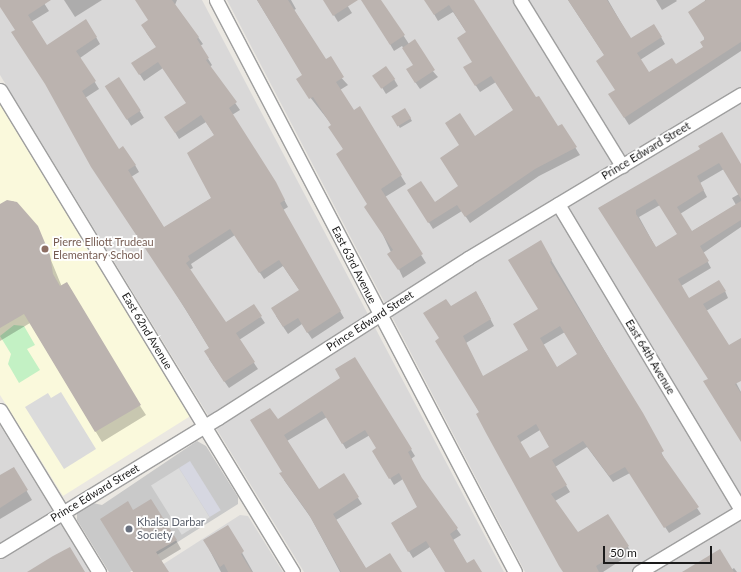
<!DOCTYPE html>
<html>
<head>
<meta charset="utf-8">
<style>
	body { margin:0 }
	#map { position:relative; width:741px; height:572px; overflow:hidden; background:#ebe8e2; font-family:Lato,sans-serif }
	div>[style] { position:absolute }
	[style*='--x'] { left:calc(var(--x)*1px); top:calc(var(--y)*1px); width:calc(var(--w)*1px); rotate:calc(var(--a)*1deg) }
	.residential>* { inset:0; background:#d9d8d8 }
	.education>* { inset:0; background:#faf9dc }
	.religious>* { inset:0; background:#c9c9c9 }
	.park>* { inset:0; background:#c3f1c4 }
	.parking>* { inset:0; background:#dbdbdb; transform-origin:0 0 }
	.plaza>* { inset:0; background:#d6d7e1; transform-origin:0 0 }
	.shadow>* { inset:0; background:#0003; transform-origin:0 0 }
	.building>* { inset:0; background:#bbb3af; transform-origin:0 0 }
	.roads { filter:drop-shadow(1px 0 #9f9f9f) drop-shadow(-1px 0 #9f9f9f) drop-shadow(0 1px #9f9f9f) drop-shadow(0 -1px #9f9f9f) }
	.street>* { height:13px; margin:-6.5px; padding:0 6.5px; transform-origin:6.5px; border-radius:6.5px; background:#fff }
	.dots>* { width:11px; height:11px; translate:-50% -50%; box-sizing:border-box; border:2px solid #fff; border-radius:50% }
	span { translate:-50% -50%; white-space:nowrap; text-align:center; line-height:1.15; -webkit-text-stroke:3.5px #fff; paint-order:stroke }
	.street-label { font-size:11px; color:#1b1b1b }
	.education-label { font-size:11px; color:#785e54 }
	.left { translate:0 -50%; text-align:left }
	.worship-label { font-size:11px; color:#5b616d }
	.scale { position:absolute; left:603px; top:546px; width:109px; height:18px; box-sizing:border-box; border:2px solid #1b1b1b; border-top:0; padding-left:5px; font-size:12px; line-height:14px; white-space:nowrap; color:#1b1b1b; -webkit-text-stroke:3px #fff; paint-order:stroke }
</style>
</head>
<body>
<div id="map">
	<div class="residential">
		<i style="clip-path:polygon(0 0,202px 0,504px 572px,304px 572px,0 75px)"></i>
		<i style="clip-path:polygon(227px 0,741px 0,741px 572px,525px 572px)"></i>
		<i style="clip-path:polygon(0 425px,67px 534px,90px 572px,0 572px)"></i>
		<i style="clip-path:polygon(240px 515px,248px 516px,283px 572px,151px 572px)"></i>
	</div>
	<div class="education">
		<i style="clip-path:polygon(0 103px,192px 415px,63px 496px,0 395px)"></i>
	</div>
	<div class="religious">
		<i style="clip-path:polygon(197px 441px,206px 446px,238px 497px,238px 504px,130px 572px,109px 572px,77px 520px,77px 513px,93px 503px,102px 505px)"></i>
	</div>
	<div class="park">
		<i style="clip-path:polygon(14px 325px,24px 326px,35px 345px,27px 349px,40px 370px,19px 383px,8px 364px,11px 354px,0 336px)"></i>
	</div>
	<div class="parking">
		<i style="clip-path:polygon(61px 392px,96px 449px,64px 469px,25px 407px,48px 393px,51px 398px)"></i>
		<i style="left:179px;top:468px;width:58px;height:33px;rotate:58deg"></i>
	</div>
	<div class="plaza">
		<i style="left:190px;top:461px;width:58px;height:13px;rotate:58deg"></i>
	</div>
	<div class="shadow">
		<i style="clip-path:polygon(0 0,42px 0,49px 11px,31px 22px,47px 46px,96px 37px,100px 44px,80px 58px,99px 89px,85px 98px,118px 150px,135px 165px,139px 172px,131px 177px,164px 228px,212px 198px,215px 136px,206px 122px,179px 139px,170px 124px,187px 103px,163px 68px,144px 81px,137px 70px,157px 48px,146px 32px,149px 20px,136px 0,177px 0,175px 5px,203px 44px,200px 46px,212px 65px,210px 67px,240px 110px,232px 115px,279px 190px,288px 207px,283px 210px,344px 318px,312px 339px,302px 324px,288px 334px,276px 316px,300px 291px,283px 266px,264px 279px,235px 235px,191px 264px,193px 268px,189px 270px,226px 323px,261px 317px,265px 323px,239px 340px,258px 369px,229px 388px,209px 359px,210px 349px,49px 89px)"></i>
		<i style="clip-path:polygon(64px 0,102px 0,75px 17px)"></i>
		<i style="clip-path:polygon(257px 0,291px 0,296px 9px,294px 10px,326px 61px,348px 85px,340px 90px,354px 111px,359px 108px,406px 184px,385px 197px,426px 263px,403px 278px,332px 125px,302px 87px,303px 75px)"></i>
		<i style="clip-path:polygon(325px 0,344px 0,352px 13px,338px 22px)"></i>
		<i style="clip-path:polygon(364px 0,380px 0,409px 44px,438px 77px,420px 89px,411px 76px,414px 65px,402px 46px,394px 51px)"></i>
		<i style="clip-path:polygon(426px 0,473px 0,536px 99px,558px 127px,561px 125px,580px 155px,539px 176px,470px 223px,462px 211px,433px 229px,413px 197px,434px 203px,459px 187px,474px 137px,514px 111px,496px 82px,480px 92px,469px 75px,473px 62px,467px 33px,453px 12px,438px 21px)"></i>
		<i style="clip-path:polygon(568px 0,608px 0,631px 40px,661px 37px,665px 44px,640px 60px,649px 74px,676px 65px,704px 47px,705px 0,728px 0,741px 12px,741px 51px,629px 125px,614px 101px,616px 90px,605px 56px)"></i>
		<i style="clip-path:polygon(656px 0,676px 0,677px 1px,662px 10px)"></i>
		<i style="left:119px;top:78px;width:47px;height:15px;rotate:58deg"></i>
		<i style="clip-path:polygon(394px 79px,398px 86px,386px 94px,378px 81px)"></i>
		<i style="left:405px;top:109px;width:14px;height:14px;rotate:60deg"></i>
		<i style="clip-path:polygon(evenodd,702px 150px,741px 168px,741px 227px,703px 253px,711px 268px,681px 286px,689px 299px,725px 291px,728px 298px,706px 311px,729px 346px,741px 339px,741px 366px,731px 373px,741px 392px,741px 439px,709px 379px,599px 208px,702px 150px,724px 169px,739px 194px,732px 198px,736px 205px,691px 232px,680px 214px,707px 197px,700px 183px,724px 169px,702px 150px,660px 205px,678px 235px,656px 248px,639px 217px,660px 205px)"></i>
		<i style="clip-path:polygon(13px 201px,37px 226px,62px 287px,146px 415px,102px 442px,30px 323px,0 341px,0 205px)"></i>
		<i style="clip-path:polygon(evenodd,540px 241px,646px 421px,665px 460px,701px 514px,669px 533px,630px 473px,613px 482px,587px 447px,555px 467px,570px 492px,555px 501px,577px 534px,607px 516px,632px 553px,603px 572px,565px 572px,440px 339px,450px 307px,480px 299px,494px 326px,466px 343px,483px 377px,529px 350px,539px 309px,540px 241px,565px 332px,578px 355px,556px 368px,543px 345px,565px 332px,540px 241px,540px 430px,550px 447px,530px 460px,519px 443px,540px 430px)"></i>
		<i style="clip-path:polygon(354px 358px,415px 456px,411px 459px,422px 480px,461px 535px,453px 540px,467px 564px,481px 572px,446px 572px,430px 547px,413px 558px,392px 523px,418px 507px,403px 479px,394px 485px,374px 451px,378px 449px,370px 435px,346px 449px,327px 417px,287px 441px,319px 490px,358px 498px,362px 504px,336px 520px,366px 569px,400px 572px,340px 572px,311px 518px,284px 480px,277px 421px,341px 378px)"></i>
		<i style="clip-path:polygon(13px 468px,32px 500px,0 519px,0 477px)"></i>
		<i style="clip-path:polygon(133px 511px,176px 540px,181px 549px,161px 561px,168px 572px,136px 572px)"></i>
		<i style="clip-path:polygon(227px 526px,253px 572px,221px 572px,209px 549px)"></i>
		<i style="clip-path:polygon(734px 568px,737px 572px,694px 572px,731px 570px)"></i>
	</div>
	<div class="building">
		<i style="clip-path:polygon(0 0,51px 0,28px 15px,47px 45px,86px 19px,97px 37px,76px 51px,96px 81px,82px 91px,119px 149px,123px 146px,136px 165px,128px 170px,164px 227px,211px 198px,187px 153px,214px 135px,201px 115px,175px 133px,164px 117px,186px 103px,158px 62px,139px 75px,131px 63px,156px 47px,141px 25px,148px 20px,135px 0,172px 0,199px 37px,197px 39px,209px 58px,206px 60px,237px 102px,229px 108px,276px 182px,285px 200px,280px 203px,341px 311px,307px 333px,298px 318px,283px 327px,271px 308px,299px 290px,279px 260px,259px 273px,230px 229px,188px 256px,190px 260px,186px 263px,226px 322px,254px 304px,262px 316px,236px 333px,255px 362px,224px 382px,204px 351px,209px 348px,186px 310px,91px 167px,45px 84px,11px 32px,15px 30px,0 7px)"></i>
		<i style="clip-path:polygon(257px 0,288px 0,326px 59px,331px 56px,344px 77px,336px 82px,354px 110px,360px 106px,402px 175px,381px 189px,423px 254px,398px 270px,387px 254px,393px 250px,364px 207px,367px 204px,336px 154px,343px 149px,328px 127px,331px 125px,313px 97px,309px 99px,296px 79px,302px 75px)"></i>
		<i style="clip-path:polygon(323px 0,358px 0,333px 16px)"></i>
		<i style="clip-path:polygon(361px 0,381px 0,405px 35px,390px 45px)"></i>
		<i style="clip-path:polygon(424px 0,474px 0,536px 97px,539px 96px,558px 126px,562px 124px,577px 147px,535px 169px,465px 217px,457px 205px,428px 223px,407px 190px,421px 181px,435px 202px,458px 186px,440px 158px,459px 145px,445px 123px,460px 113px,475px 136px,513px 110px,491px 76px,475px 86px,463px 67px,472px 62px,457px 38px,466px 32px,449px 5px,434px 15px)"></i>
		<i style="clip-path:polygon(568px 0,607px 0,631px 38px,654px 24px,662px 37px,637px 53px,649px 72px,672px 58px,676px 64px,703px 47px,700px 42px,705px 39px,688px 12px,706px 0,741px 0,741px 42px,624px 118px,608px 94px,615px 90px,596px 61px,604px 55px)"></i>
		<i style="clip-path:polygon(415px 39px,435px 70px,415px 83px,406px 69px,413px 65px,402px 48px)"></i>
		<i style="left:386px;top:66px;width:16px;height:17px;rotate:55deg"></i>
		<i style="left:119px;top:77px;width:40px;height:17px;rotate:57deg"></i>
		<i style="left:405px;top:108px;width:12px;height:16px;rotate:59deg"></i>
		<i style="clip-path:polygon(evenodd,722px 132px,741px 164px,741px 199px,719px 163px,697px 176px,704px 190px,677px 207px,692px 231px,741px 201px,741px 220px,700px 246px,709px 261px,678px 279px,689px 298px,719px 280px,726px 291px,703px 304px,729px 345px,741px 338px,741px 381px,735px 384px,741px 393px,741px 442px,703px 381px,708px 379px,598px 208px,700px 149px,698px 146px,722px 132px,655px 199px,677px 234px,656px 247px,636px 214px,636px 210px,655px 199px)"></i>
		<i style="clip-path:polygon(7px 200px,17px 202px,38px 226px,50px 255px,53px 274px,60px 286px,67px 282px,141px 405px,95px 432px,24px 314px,0 328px,0 204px)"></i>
		<i style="clip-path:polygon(evenodd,541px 240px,552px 260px,550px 262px,643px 413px,664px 451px,661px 453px,699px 507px,664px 528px,625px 467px,609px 476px,583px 441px,552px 460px,567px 485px,551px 494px,578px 532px,608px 514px,629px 546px,596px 566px,599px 572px,563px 572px,559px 566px,486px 433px,476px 414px,479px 412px,435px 341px,439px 338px,423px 313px,446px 299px,451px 306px,476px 291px,491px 319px,463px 336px,483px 376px,528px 350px,513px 324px,538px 309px,508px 260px,541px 240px,560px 326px,577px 354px,557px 367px,540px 338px,560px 326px,541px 240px,536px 424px,549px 447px,530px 458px,517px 436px,536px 424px)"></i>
		<i style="clip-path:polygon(355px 357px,412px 449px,408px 452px,422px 478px,458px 528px,450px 534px,467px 563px,474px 559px,482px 572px,445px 572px,426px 541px,408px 552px,391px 523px,417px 507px,399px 473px,389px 479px,372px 451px,376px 448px,365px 430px,342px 444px,322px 411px,284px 435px,319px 489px,344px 473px,359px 497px,333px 514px,366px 568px,390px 553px,402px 572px,341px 572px,308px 513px,279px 473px,282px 472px,250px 420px,270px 408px,278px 419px,340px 378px,335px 369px)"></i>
		<i style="clip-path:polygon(14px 467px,28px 490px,0 508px,0 475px)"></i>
		<i style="clip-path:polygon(151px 499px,177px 540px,156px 552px,169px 572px,133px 572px,100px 519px,128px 501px,133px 510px)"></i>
		<i style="clip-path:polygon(228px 525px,244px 551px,241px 554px,252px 572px,228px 572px,224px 564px,220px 567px,203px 540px)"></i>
		<i style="clip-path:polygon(70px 547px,85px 572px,27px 572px,53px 556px)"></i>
		<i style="clip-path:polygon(720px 549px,734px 572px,682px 572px)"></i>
	</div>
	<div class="roads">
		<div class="street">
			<i style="--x:216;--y:0;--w:645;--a:62.4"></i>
			<i style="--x:520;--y:0;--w:195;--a:58.4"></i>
			<i style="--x:0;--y:90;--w:564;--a:58.71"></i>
			<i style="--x:558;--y:204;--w:357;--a:59.1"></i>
			<i style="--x:0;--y:410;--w:190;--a:58.6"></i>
			<i style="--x:0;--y:551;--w:255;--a:-31.4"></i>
			<i style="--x:218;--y:418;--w:297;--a:-32.6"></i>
			<i style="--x:468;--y:258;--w:318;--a:-31"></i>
			<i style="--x:639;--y:572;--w:119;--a:-30.9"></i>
		</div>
	</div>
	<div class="dots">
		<i style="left:45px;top:249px;background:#8d6e63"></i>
		<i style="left:129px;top:529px;background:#6b7280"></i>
	</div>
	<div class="street-label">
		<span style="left:646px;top:151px;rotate:-31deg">Prince Edward Street</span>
		<span style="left:354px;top:265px;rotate:63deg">East 63rd Avenue</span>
		<span style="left:370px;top:321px;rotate:-33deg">Prince Edward Street</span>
		<span style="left:147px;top:331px;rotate:59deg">East 62nd Avenue</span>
		<span style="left:650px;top:357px;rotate:59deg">East 64th Avenue</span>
		<span style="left:95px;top:493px;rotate:-31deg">Prince Edward Street</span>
	</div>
	<div class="education-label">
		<span class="left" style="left:53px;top:249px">Pierre Elliott Trudeau<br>Elementary School</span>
	</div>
	<div class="worship-label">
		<span class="left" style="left:137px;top:529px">Khalsa Darbar<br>Society</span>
	</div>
	<div class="scale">50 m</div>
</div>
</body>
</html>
